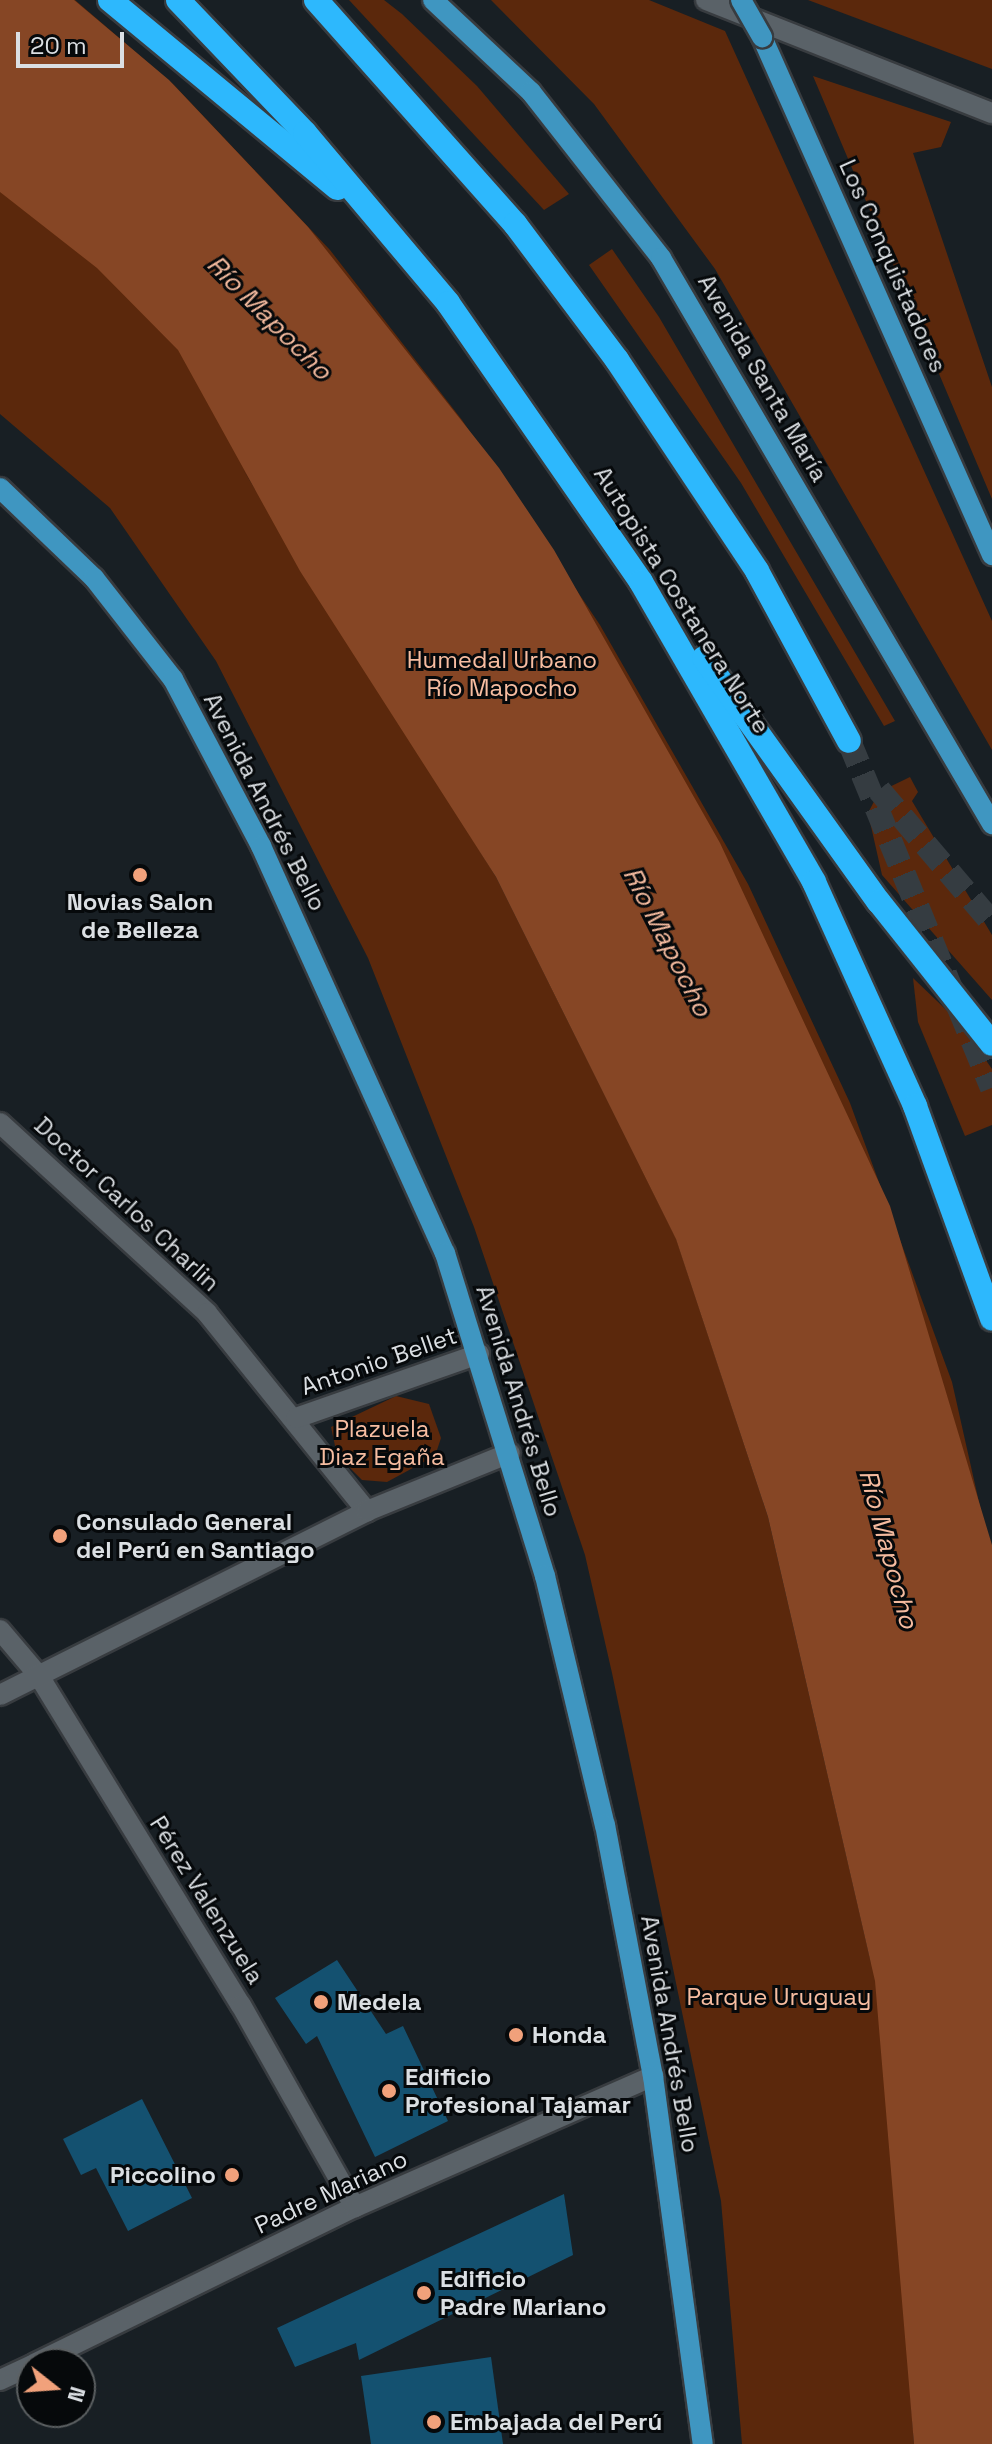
<!DOCTYPE html>
<html>
<head>
<meta charset="utf-8">
<style>
	body { margin:0 }
	#map { position:relative; width:992px; height:2444px; overflow:hidden; background:#181f24; font-family:"Space Grotesk",sans-serif }
	div>[style] { position:absolute }
	[style*='--x'] { left:calc(var(--x)*1px); top:calc(var(--y)*1px); width:calc(var(--w)*1px); rotate:calc(var(--a)*1deg) }
	.green>* { inset:0; background:#5b280c }
	.water>* { inset:0; background:#864625 }
	.building>* { inset:0; background:#145170 }
	.motorway-tunnel>* { height:24px; margin-top:-12px; transform-origin:0; background:repeating-linear-gradient(90deg,#353c41 0 24px,transparent 0 36px) }
	.roads { filter:drop-shadow(2px 0 #383c40) drop-shadow(-2px 0 #383c40) drop-shadow(0 2px #383c40) drop-shadow(0 -2px #383c40) }
	.minor>* { height:20px; margin:-10px; padding:0 10px; transform-origin:10px; border-radius:10px; background:#5a6268 }
	.tertiary>* { height:20px; margin:-10px; padding:0 10px; transform-origin:10px; border-radius:10px; background:#5a6268 }
	.primary>* { height:20px; margin:-10px; padding:0 10px; transform-origin:10px; border-radius:10px; background:#3f96c1 }
	.motorway>* { height:24px; margin:-12px; padding:0 12px; transform-origin:12px; border-radius:12px; background:#2db8fd }
	.bridges { filter:drop-shadow(2px 0 #383c40) drop-shadow(-2px 0 #383c40) drop-shadow(0 2px #383c40) drop-shadow(0 -2px #383c40) }
	.primary-bridge>* { height:20px; margin:-10px; padding:0 10px; transform-origin:10px; border-radius:10px; background:#3f96c1 }
	.dots>* { width:22px; height:22px; translate:-50% -50%; box-sizing:border-box; border:4px solid #06090b; border-radius:50% }
	span { translate:-50% -50%; white-space:nowrap; text-align:center; line-height:1.15; -webkit-text-stroke:6px #06090b; paint-order:stroke }
	.street-label { font-size:24px; color:#dbdfe3 }
	.park-label { font-size:24px; color:#f7bda1 }
	.poi-label { font-size:24px; color:#dbdfe3; font-weight:700 }
	.left { translate:0 -50%; text-align:left }
	.right { translate:-100% -50%; text-align:right }
	.water-label { font-size:26px; color:#f5bb9f; font-style:italic }
	.north { position:absolute; left:16px; top:2348px; width:80px; height:80px; box-sizing:border-box; background:#06090b; border:2px solid #5b5f61; border-radius:50%; rotate:107deg; font-size:22px; font-weight:700; line-height:32px; text-align:center; color:#dbdfe3 }
	.north::after { content:''; display:block; margin:auto; width:28px; height:36px; background:#f1a17b; clip-path:polygon(50% 0,100% 100%,50% 72%,0 100%) }
	.scale { position:absolute; left:16px; top:32px; width:108px; height:36px; box-sizing:border-box; border:4px solid #dbdfe3; border-top:0; padding-left:10px; font-size:24px; line-height:28px; white-space:nowrap; color:#dbdfe3; -webkit-text-stroke:6px #06090b; paint-order:stroke }
</style>
</head>
<body>
<div id="map">
	<div class="green">
		<i style="clip-path:polygon(evenodd,0 0,75px 0,174px 85px,330px 250px,462px 420px,600px 625px,748px 884px,850px 1103px,952px 1382px,992px 1560px,992px 2444px,888px 2070px,914px 2444px,742px 2444px,721px 2201px,612px 1673px,585px 1555px,474px 1227px,368px 958px,216px 661px,110px 508px,0 414px,0 0,242px 468px,504px 882px,588px 1025px,734px 1375px,861px 1888px,871px 1963px,768px 1517px,676px 1238px,496px 877px,242px 468px)"></i>
		<i style="clip-path:polygon(349px 0,384px 0,402px 14px,477px 86px,569px 194px,544px 210px)"></i>
		<i style="clip-path:polygon(491px 0,649px 0,725px 31px,992px 621px,992px 750px,715px 269px,594px 104px)"></i>
		<i style="clip-path:polygon(808px 0,992px 0,992px 69px)"></i>
		<i style="clip-path:polygon(813px 76px,951px 122px,941px 147px,913px 153px,992px 387px,992px 499px)"></i>
		<i style="clip-path:polygon(612px 249px,659px 317px,895px 721px,884px 726px,741px 483px,589px 265px)"></i>
		<i style="clip-path:polygon(910px 777px,918px 792px,912px 801px,992px 935px,992px 1000px,882px 875px,868px 813px,879px 792px)"></i>
		<i style="clip-path:polygon(913px 978px,961px 1024px,992px 1069px,992px 1125px,965px 1136px,918px 1022px)"></i>
		<i style="clip-path:polygon(396px 1396px,429px 1404px,441px 1438px,435px 1456px,387px 1482px,362px 1480px,337px 1455px,331px 1427px)"></i>
	</div>
	<div class="water">
		<i style="clip-path:polygon(0 0,74px 0,169px 80px,308px 227px,499px 468px,554px 550px,720px 843px,890px 1206px,992px 1545px,992px 2444px,914px 2444px,875px 1981px,768px 1517px,676px 1239px,496px 877px,300px 571px,178px 350px,97px 268px,0 192px)"></i>
	</div>
	<div class="building">
		<i style="clip-path:polygon(337px 1960px,386px 2034px,403px 2026px,448px 2121px,375px 2157px,317px 2036px,306px 2044px,275px 1998px)"></i>
		<i style="clip-path:polygon(142px 2099px,192px 2198px,128px 2231px,96px 2168px,81px 2175px,63px 2139px)"></i>
		<i style="clip-path:polygon(564px 2194px,573px 2255px,359px 2360px,356px 2343px,295px 2367px,277px 2328px)"></i>
		<i style="clip-path:polygon(491px 2357px,503px 2444px,371px 2444px,361px 2376px)"></i>
	</div>
	<div class="motorway-tunnel">
		<i style="--x:849;--y:741;--w:375;--a:67.6"></i>
		<i style="--x:879;--y:790;--w:175;--a:49.6"></i>
	</div>
	<div class="roads">
		<div class="minor">
			<i style="--x:0;--y:1123;--w:281;--a:42.5"></i>
			<i style="--x:207;--y:1313;--w:255;--a:51.1"></i>
			<i style="--x:296;--y:1418;--w:194;--a:-19.3"></i>
			<i style="--x:0;--y:1630;--w:60;--a:49.7"></i>
			<i style="--x:39;--y:1676;--w:386;--a:58.5"></i>
			<i style="--x:241;--y:2005;--w:232;--a:60.6"></i>
			<i style="--x:0;--y:1695;--w:411;--a:-26.6"></i>
			<i style="--x:367;--y:1511;--w:154;--a:-22.1"></i>
			<i style="--x:34;--y:2364;--w:357;--a:-26.1"></i>
			<i style="--x:355;--y:2207;--w:326;--a:-23.7"></i>
			<i style="--x:0;--y:2380;--w:35;--a:-25"></i>
		</div>
		<div class="tertiary">
			<i style="--x:706;--y:0;--w:308;--a:21.6"></i>
		</div>
		<div class="primary">
			<i style="--x:433;--y:0;--w:134;--a:43.2"></i>
			<i style="--x:531;--y:92;--w:211;--a:51.9"></i>
			<i style="--x:661;--y:258;--w:656;--a:59.68"></i>
			<i style="--x:762;--y:37;--w:567;--a:66.06"></i>
			<i style="--x:0;--y:488;--w:130;--a:43.8"></i>
			<i style="--x:94;--y:578;--w:128;--a:52"></i>
			<i style="--x:173;--y:679;--w:189;--a:62.2"></i>
			<i style="--x:261;--y:846;--w:447;--a:65.7"></i>
			<i style="--x:445;--y:1253;--w:338;--a:72.8"></i>
			<i style="--x:545;--y:1576;--w:256;--a:76.5"></i>
			<i style="--x:605;--y:1825;--w:256;--a:79.2"></i>
			<i style="--x:653;--y:2076;--w:371;--a:82.3"></i>
		</div>
		<div class="motorway">
			<i style="--x:110;--y:0;--w:295;--a:39.6"></i>
			<i style="--x:178;--y:0;--w:184;--a:46.3"></i>
			<i style="--x:305;--y:133;--w:222;--a:49.9"></i>
			<i style="--x:448;--y:303;--w:339;--a:55.3"></i>
			<i style="--x:641;--y:582;--w:346;--a:60"></i>
			<i style="--x:814;--y:882;--w:246;--a:65.7"></i>
			<i style="--x:915;--y:1106;--w:226;--a:70.1"></i>
			<i style="--x:316;--y:0;--w:300;--a:48.4"></i>
			<i style="--x:515;--y:224;--w:170;--a:53.1"></i>
			<i style="--x:617;--y:360;--w:253;--a:56.4"></i>
			<i style="--x:757;--y:571;--w:193;--a:61.6"></i>
			<i style="--x:704;--y:658;--w:300;--a:54.4"></i>
			<i style="--x:879;--y:902;--w:181;--a:51.5"></i>
		</div>
	</div>
	<div class="bridges">
		<div class="primary-bridge">
			<i style="--x:741;--y:0;--w:43;--a:60.4"></i>
		</div>
	</div>
	<div class="dots">
		<i style="left:140px;top:875px;background:#f1a17b"></i>
		<i style="left:60px;top:1536px;background:#f1a17b"></i>
		<i style="left:321px;top:2002px;background:#f1a17b"></i>
		<i style="left:516px;top:2035px;background:#f1a17b"></i>
		<i style="left:389px;top:2091px;background:#f1a17b"></i>
		<i style="left:232px;top:2175px;background:#f1a17b"></i>
		<i style="left:424px;top:2293px;background:#f1a17b"></i>
		<i style="left:434px;top:2422px;background:#f1a17b"></i>
	</div>
	<div class="street-label">
		<span style="left:893px;top:266px;rotate:66deg">Los Conquistadores</span>
		<span style="left:763px;top:378px;rotate:60deg">Avenida Santa María</span>
		<span style="left:682px;top:600px;rotate:58deg">Autopista Costanera Norte</span>
		<span style="left:265px;top:802px;rotate:63deg">Avenida Andrés Bello</span>
		<span style="left:127px;top:1204px;rotate:43deg">Doctor Carlos Charlin</span>
		<span style="left:379px;top:1361px;rotate:-19deg">Antonio Bellet</span>
		<span style="left:519px;top:1401px;rotate:73deg">Avenida Andrés Bello</span>
		<span style="left:207px;top:1900px;rotate:58deg">Pérez Valenzuela</span>
		<span style="left:670px;top:2034px;rotate:80deg">Avenida Andrés Bello</span>
		<span style="left:331px;top:2192px;rotate:-25deg">Padre Mariano</span>
	</div>
	<div class="park-label">
		<span style="left:502px;top:674px">Humedal Urbano<br>Río Mapocho</span>
		<span style="left:382px;top:1443px">Plazuela<br>Diaz Egaña</span>
		<span style="left:779px;top:1997px">Parque Uruguay</span>
	</div>
	<div class="poi-label">
		<span style="left:140px;top:916px">Novias Salon<br>de Belleza</span>
		<span class="left" style="left:76px;top:1536px">Consulado General<br>del Perú en Santiago</span>
		<span class="left" style="left:337px;top:2002px">Medela</span>
		<span class="left" style="left:532px;top:2035px">Honda</span>
		<span class="left" style="left:405px;top:2091px">Edificio<br>Profesional Tajamar</span>
		<span class="right" style="left:216px;top:2175px">Piccolino</span>
		<span class="left" style="left:440px;top:2293px">Edificio<br>Padre Mariano</span>
		<span class="left" style="left:450px;top:2422px">Embajada del Perú</span>
	</div>
	<div class="water-label">
		<span style="left:269px;top:318px;rotate:45deg">Río Mapocho</span>
		<span style="left:667px;top:942px;rotate:63deg">Río Mapocho</span>
		<span style="left:888px;top:1549px;rotate:75deg">Río Mapocho</span>
	</div>
	<div class="north">N</div>
	<div class="scale">20 m</div>
</div>
</body>
</html>
